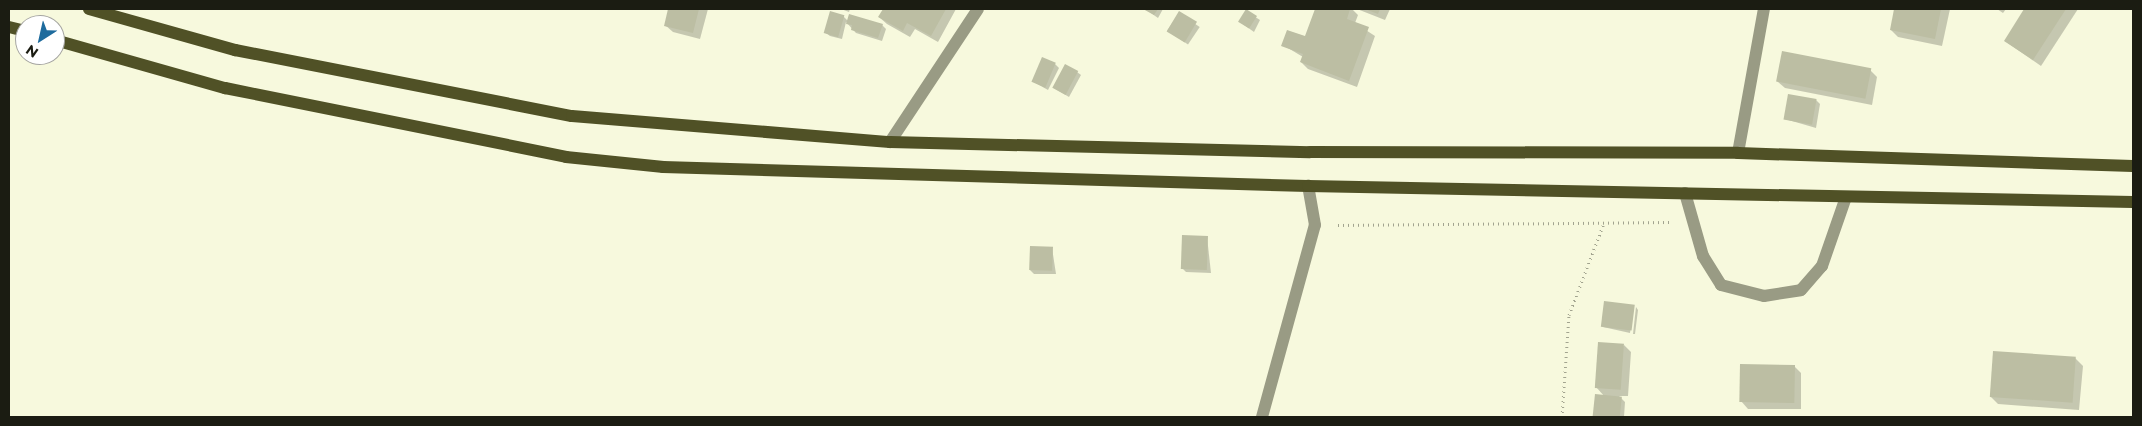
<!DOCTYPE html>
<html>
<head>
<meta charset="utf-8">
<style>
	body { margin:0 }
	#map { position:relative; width:2142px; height:426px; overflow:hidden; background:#f7f9dd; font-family:Montserrat,sans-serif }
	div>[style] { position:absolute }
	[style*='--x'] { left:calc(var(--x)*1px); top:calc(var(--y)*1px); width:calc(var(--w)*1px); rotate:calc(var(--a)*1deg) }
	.shadow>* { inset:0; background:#0003; transform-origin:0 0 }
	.building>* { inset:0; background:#bcbea3; transform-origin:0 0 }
	.path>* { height:3px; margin-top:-1.5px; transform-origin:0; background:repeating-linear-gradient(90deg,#a2a48f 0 1px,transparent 0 5px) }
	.minor>* { height:12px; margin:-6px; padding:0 6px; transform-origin:6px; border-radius:6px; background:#999b84 }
	.major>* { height:12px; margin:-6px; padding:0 6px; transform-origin:6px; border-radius:6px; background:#505126 }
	span { translate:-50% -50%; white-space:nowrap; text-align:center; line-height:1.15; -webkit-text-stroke:4px #fff; paint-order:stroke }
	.frame { position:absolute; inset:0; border:10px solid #1b1c12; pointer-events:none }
	.north { position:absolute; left:15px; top:15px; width:50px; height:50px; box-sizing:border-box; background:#fff; border:1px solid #a4a4a0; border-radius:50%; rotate:215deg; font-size:14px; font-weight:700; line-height:20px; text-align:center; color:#1b1c12 }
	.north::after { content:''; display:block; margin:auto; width:18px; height:22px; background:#1e6b9d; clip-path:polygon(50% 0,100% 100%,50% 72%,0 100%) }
</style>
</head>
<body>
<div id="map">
	<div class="shadow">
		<i style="clip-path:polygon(669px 9px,708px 9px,700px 39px,673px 32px,665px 25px)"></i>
		<i style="clip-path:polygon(841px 9px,850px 9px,849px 12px)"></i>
		<i style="clip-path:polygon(884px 9px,956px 9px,938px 42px,915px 29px,910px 37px,887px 24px,879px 17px)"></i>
		<i style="clip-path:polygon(1145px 9px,1163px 9px,1158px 18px)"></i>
		<i style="clip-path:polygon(1316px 9px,1352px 9px,1358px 15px,1355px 23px,1375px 36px,1357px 87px,1308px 69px,1301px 62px,1303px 57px,1283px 45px,1305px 38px)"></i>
		<i style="clip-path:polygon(1357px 9px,1390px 9px,1385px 20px)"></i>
		<i style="clip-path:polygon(1895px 9px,1950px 9px,1942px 46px,1898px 37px,1891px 30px)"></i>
		<i style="clip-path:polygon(1997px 9px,2006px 9px,2003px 13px)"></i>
		<i style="clip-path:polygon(2026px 9px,2078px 9px,2041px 66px,2005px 41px)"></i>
		<i style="clip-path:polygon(1246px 11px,1260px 20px,1254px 32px,1240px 22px)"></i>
		<i style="left:1179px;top:13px;width:25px;height:21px;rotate:34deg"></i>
		<i style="clip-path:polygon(843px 16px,848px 21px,882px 25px,886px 29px,882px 41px,856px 33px,846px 22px,842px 39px,830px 36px,826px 33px)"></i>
		<i style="clip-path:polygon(1055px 64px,1059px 68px,1048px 90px,1032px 81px)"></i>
		<i style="clip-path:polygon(1870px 70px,1877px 77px,1872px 105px,1785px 88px,1777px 81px)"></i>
		<i style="clip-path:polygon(1077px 72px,1081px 75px,1069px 97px,1054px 88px)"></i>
		<i style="clip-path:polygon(1816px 100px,1820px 104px,1816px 128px,1785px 119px)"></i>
		<i style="clip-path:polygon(1207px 237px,1211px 273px,1186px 272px,1182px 268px)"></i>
		<i style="clip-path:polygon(1052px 248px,1056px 274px,1034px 274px,1030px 270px)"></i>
		<i style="clip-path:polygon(1634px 306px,1630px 333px,1603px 327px)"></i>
		<i style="clip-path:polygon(1636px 307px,1638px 310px,1635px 334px,1633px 334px)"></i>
		<i style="clip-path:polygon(1624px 345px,1631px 352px,1628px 396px,1619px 396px,1625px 402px,1624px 417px,1595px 417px,1597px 396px,1605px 397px,1596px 387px)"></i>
		<i style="clip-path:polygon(2075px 358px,2083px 366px,2079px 410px,1998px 404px,1991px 397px)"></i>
		<i style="clip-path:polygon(1794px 366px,1801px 373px,1801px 409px,1748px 409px,1741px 401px)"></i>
	</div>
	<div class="building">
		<i style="clip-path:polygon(668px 9px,699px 9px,693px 33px,664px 26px)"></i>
		<i style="clip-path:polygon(883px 9px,946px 9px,931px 36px,907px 23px,903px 31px,878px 17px)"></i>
		<i style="clip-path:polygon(1143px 9px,1158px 9px,1154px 15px)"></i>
		<i style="left:1246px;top:9px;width:13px;height:15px;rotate:32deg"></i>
		<i style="clip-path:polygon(1315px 9px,1350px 9px,1347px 19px,1369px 27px,1349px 81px,1300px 62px,1303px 54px,1281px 46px,1287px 30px,1305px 36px)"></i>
		<i style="clip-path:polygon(1365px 9px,1380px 9px,1378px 14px)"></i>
		<i style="clip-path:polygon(1894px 9px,1941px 9px,1935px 39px,1890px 30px)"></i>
		<i style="clip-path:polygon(2024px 9px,2066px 9px,2033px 60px,2004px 41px)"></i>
		<i style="left:830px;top:11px;width:15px;height:23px;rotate:16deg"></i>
		<i style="left:1179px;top:11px;width:21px;height:24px;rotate:31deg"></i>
		<i style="clip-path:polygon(849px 14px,883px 24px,878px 38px,851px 30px,852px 25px,846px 24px)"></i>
		<i style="left:1782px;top:51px;width:91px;height:31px;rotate:11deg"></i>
		<i style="left:1042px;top:57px;width:15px;height:27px;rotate:23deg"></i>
		<i style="left:1065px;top:64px;width:15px;height:27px;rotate:28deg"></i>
		<i style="left:1788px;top:94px;width:29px;height:26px;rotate:10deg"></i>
		<i style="left:1182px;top:235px;width:26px;height:34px;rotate:2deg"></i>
		<i style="left:1030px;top:246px;width:23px;height:24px;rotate:2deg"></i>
		<i style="left:1604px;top:301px;width:31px;height:26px;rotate:7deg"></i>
		<i style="left:1598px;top:342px;width:26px;height:46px;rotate:4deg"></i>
		<i style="left:1993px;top:351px;width:83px;height:46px;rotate:4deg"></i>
		<i style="left:1740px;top:364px;width:55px;height:38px;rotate:1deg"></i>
		<i style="left:1595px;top:394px;width:27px;height:23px;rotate:6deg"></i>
	</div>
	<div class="path">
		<i style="--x:1338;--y:225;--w:331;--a:-0.5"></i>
		<i style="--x:1562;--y:417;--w:102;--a:-86.1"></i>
		<i style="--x:1569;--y:315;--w:98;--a:-69.2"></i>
	</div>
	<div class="minor">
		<i style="--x:890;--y:142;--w:159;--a:-56.5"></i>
		<i style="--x:1738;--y:153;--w:146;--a:-79.8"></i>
		<i style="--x:1685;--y:193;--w:66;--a:74.1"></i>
		<i style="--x:1703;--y:256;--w:34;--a:58"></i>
		<i style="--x:1721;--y:285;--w:44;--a:14.3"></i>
		<i style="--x:1764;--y:296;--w:37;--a:-9"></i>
		<i style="--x:1801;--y:290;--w:32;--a:-49"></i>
		<i style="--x:1822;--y:266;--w:73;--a:-70.8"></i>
		<i style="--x:1262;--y:417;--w:199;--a:-74.6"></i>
		<i style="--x:1315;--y:225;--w:40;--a:-100"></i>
	</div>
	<div class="major">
		<i style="--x:89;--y:9;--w:152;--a:15.7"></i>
		<i style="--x:235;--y:50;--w:343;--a:11.1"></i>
		<i style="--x:572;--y:116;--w:319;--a:4.7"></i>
		<i style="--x:890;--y:142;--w:420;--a:1.4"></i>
		<i style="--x:1310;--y:152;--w:428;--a:0.1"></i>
		<i style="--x:1738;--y:153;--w:395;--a:1.9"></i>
		<i style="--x:9;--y:27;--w:16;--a:14"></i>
		<i style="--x:55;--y:40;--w:177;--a:15.8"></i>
		<i style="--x:225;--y:88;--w:348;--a:11.4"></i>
		<i style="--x:566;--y:157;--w:98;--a:5.9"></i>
		<i style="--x:663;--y:167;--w:645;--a:1.69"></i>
		<i style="--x:1308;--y:186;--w:825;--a:1.11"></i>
	</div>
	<div class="frame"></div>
	<div class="north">N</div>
</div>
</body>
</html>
